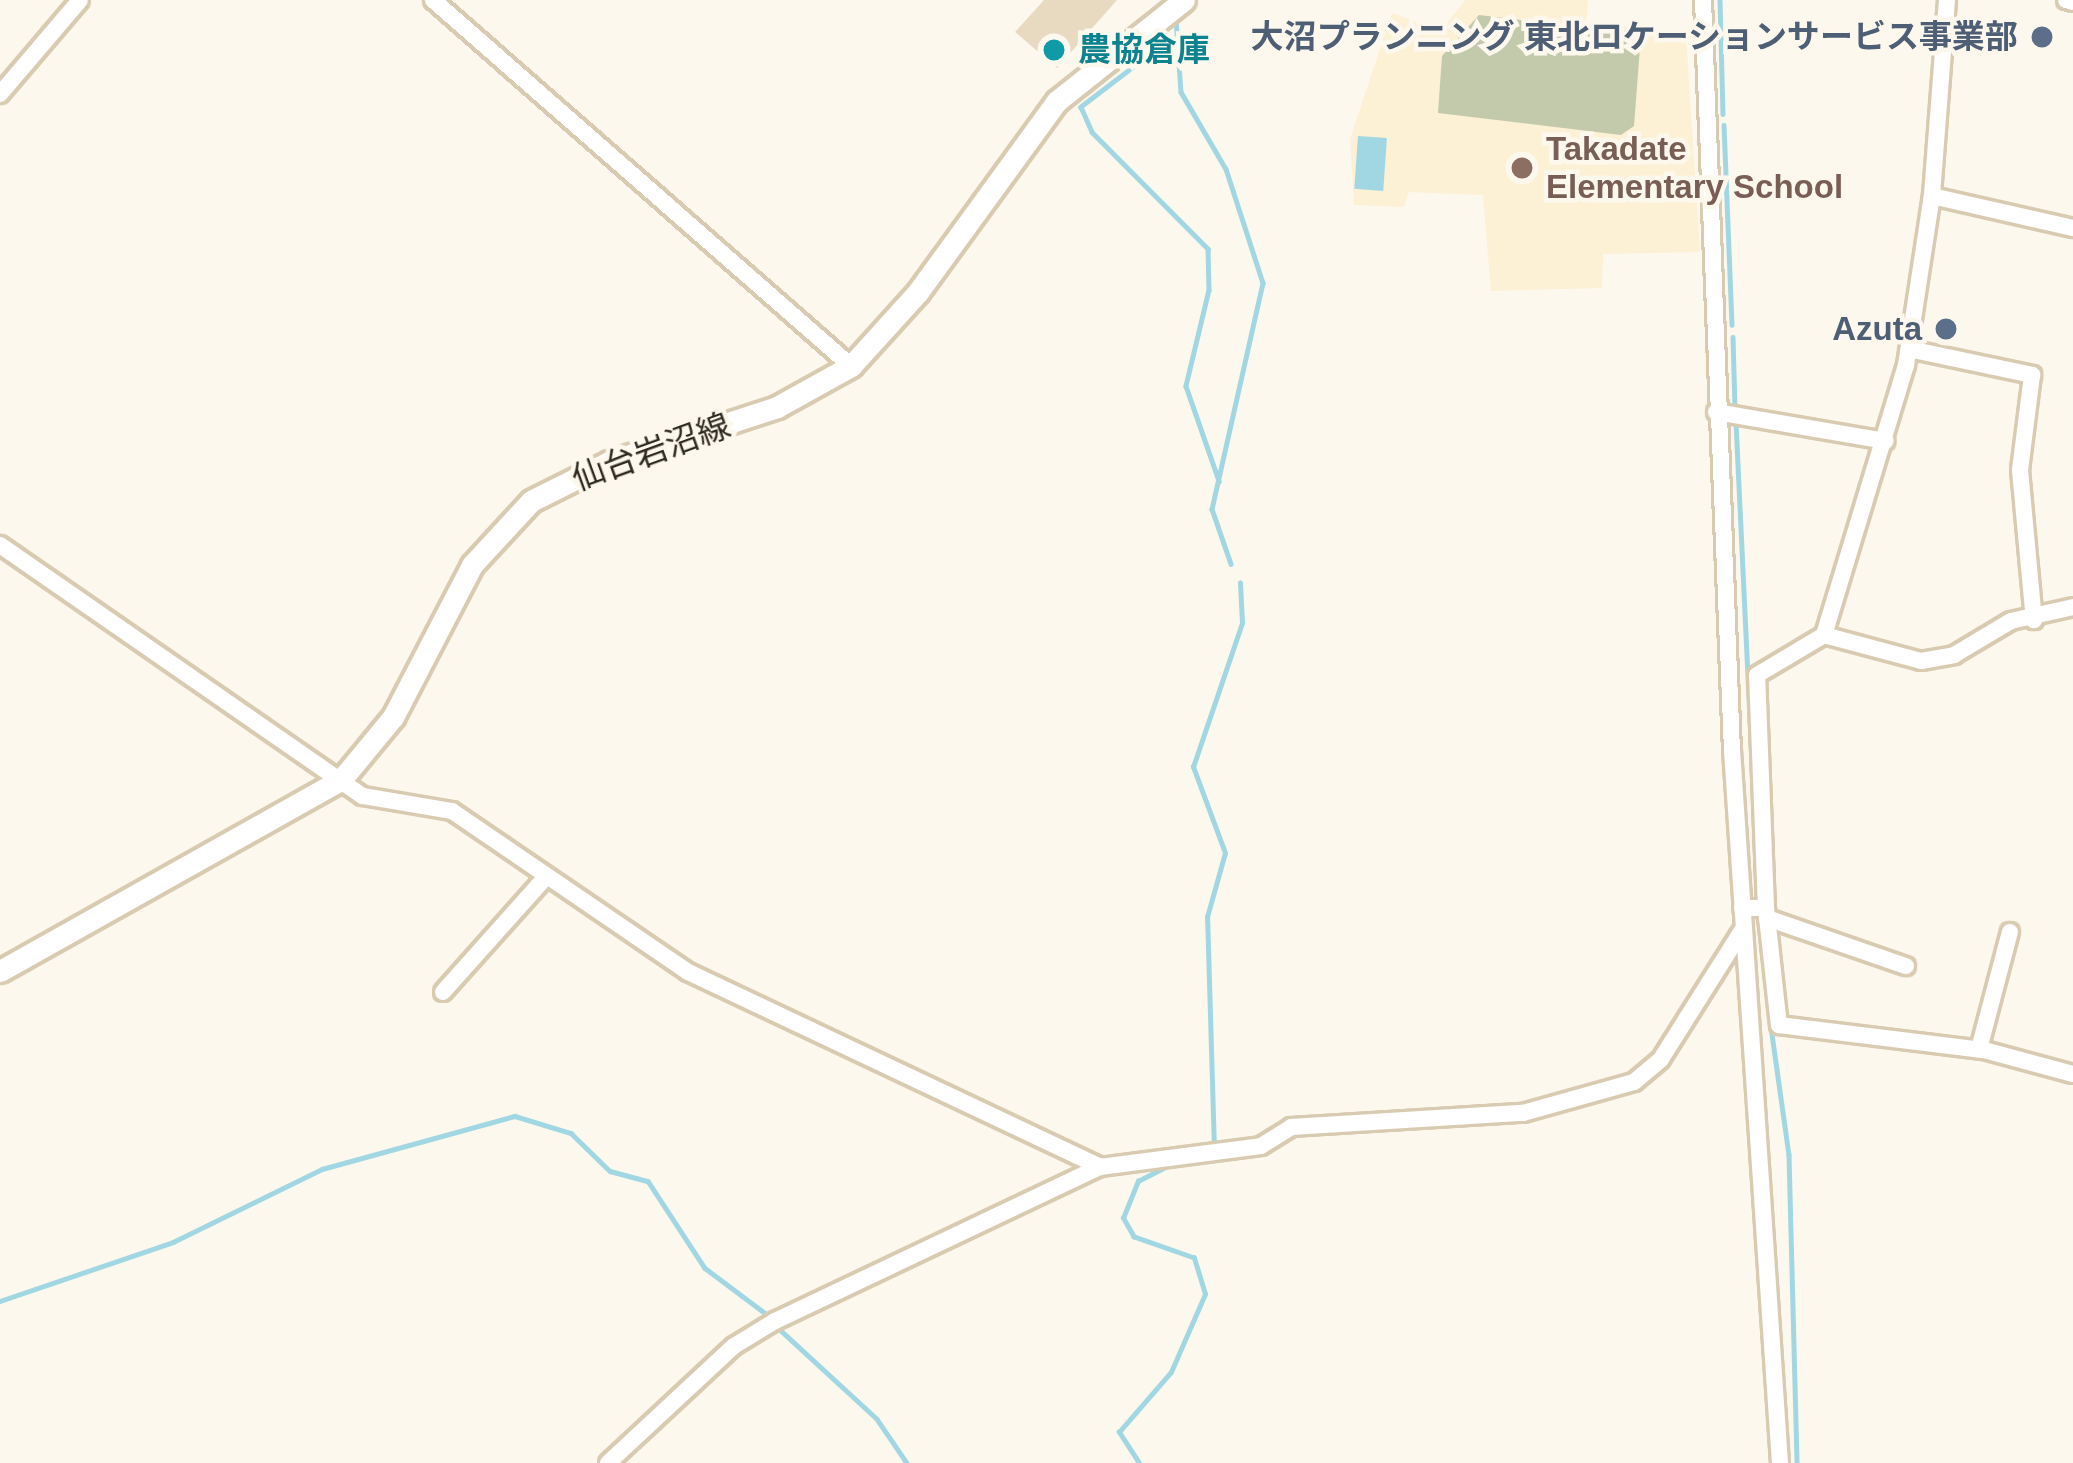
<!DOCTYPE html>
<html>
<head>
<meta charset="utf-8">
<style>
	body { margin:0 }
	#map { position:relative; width:2073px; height:1463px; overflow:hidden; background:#fdf8ed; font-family:Arial,"Noto Sans JP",sans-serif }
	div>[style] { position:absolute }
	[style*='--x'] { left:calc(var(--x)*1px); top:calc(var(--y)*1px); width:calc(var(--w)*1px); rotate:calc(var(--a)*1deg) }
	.built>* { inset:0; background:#fcf0d5 }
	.green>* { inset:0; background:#c3caab }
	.water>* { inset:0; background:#a1d7e2; transform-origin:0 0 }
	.stream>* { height:4.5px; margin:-2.25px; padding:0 2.25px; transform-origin:2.25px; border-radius:2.25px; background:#a1d7e2 }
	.building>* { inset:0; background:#e7dac0 }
	.roads { filter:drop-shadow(3px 0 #d8cbb1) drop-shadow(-3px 0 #d8cbb1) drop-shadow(0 3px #d8cbb1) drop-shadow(0 -3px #d8cbb1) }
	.minor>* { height:16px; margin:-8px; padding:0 8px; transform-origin:8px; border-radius:8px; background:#fff }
	.major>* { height:21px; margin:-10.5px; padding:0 10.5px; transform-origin:10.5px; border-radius:10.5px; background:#fff }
	.dots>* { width:33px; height:33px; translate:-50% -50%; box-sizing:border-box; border:6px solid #fdf8ed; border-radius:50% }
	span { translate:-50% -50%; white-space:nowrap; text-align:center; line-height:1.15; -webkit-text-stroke:9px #fdf8ed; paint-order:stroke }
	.service-label { font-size:33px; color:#4e5e75; font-weight:700 }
	.right { translate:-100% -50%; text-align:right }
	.culture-label { font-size:33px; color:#0d838f; font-weight:700 }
	.left { translate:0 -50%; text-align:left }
	.education-label { font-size:33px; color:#785e54; font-weight:700 }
	.street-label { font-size:33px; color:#2f2a20 }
</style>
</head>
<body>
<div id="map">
	<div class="built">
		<i style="clip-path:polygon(1465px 0,1588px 0,1586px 21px,1686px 36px,1700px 252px,1603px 254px,1602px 288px,1491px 291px,1483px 195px,1409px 192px,1404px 207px,1354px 205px,1350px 139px,1392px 13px,1441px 31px)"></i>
	</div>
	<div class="green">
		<i style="clip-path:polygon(1479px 15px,1641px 34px,1634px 126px,1621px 135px,1438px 113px,1442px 56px)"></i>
	</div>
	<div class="water">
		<i style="left:1358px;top:136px;width:29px;height:53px;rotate:4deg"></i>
	</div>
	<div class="stream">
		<i style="--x:1720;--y:0;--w:114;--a:88.5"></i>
		<i style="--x:1176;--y:19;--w:73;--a:86.1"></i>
		<i style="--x:1181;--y:92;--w:89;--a:59.7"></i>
		<i style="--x:1226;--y:169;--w:120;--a:72"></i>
		<i style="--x:1263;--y:283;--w:232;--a:102.7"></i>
		<i style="--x:1212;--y:509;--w:58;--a:70.9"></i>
		<i style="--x:1169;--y:25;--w:36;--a:124"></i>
		<i style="--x:1149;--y:55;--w:86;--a:142.6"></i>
		<i style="--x:1081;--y:107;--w:27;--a:66"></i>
		<i style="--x:1092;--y:132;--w:165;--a:45.2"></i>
		<i style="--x:1208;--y:249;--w:41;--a:88.6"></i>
		<i style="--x:1209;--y:290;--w:99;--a:103.5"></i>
		<i style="--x:1186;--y:386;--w:101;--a:70.8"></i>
		<i style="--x:1724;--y:125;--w:200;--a:87.7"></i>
		<i style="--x:1733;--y:337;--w:73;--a:88.4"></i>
		<i style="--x:1736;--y:422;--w:366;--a:87.3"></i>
		<i style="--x:1771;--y:1027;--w:129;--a:82"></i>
		<i style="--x:1789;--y:1155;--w:308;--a:88.5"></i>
		<i style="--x:1214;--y:1150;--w:233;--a:-91.7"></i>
		<i style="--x:1207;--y:917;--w:66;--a:-74.3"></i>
		<i style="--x:1225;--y:853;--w:92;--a:-110.4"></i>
		<i style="--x:1193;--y:767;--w:152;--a:-71.2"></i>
		<i style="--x:1242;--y:623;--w:40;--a:-92.9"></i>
		<i style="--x:0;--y:1301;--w:183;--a:-18.8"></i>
		<i style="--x:173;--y:1242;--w:166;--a:-26.1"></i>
		<i style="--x:322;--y:1169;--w:200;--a:-15.4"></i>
		<i style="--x:515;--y:1116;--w:59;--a:16.9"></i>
		<i style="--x:571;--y:1133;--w:54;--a:44.3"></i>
		<i style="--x:610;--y:1171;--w:39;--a:15"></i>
		<i style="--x:648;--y:1181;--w:104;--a:56.8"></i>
		<i style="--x:705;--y:1268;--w:80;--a:36.9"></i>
		<i style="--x:776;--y:1326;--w:137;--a:42.6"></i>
		<i style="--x:877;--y:1419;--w:53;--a:55.7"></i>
		<i style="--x:1139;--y:1463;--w:37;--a:-123"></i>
		<i style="--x:1119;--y:1432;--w:79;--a:-49.1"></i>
		<i style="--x:1171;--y:1372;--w:85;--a:-66.4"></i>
		<i style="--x:1205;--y:1294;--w:38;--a:-107"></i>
		<i style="--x:1194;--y:1258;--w:64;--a:-160.7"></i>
		<i style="--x:1134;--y:1237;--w:22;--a:-120"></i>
		<i style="--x:1123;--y:1218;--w:40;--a:-68"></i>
		<i style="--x:1138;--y:1181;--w:33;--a:-27"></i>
	</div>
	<div class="building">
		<i style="clip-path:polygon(1044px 0,1117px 0,1057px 68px,1015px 32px)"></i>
	</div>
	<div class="roads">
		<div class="minor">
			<i style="--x:433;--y:0;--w:556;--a:41.21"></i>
			<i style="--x:1703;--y:0;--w:751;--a:87.79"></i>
			<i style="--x:1732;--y:750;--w:715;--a:86.15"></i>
			<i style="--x:1947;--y:0;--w:197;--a:94.4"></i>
			<i style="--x:1932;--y:196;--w:145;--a:12.8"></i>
			<i style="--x:2066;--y:0;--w:7;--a:16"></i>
			<i style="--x:0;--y:94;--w:123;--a:-49.6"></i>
			<i style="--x:1909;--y:349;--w:126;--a:11.9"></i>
			<i style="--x:2032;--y:375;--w:96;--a:97.2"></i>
			<i style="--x:2020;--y:470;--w:151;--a:84.7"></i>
			<i style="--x:1716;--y:412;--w:172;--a:9.7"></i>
			<i style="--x:0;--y:545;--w:441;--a:34.7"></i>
			<i style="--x:363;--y:796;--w:90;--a:9.6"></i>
			<i style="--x:452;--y:811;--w:286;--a:34.3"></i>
			<i style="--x:688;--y:972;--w:456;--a:25.3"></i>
			<i style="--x:1824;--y:635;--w:282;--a:-73.1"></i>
			<i style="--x:1906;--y:365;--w:171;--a:-81.3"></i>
			<i style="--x:1742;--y:908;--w:24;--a:0"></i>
			<i style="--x:1766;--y:908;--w:233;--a:-92.2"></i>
			<i style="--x:1757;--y:675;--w:78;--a:-30.8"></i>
			<i style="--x:1824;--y:635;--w:100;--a:15"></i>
			<i style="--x:1921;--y:661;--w:34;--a:-10"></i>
			<i style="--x:1954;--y:655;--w:66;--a:-30.8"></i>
			<i style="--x:2011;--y:621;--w:64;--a:-12.7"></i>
			<i style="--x:1766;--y:908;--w:118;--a:83.7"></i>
			<i style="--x:1779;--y:1025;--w:207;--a:7"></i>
			<i style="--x:1984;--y:1050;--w:92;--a:15.1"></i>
			<i style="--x:1767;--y:918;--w:147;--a:19.1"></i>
			<i style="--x:443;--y:992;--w:154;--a:-48.2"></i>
			<i style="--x:1979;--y:1049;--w:121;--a:-75.2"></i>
			<i style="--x:608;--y:1463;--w:172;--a:-42.9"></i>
			<i style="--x:734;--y:1346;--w:48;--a:-31.4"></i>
			<i style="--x:775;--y:1321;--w:360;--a:-25.4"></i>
			<i style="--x:1100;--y:1167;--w:162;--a:-7.4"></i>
			<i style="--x:1261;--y:1146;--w:36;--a:-32"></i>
			<i style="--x:1291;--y:1127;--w:232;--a:-3.5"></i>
			<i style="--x:1523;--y:1113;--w:115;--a:-15.6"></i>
			<i style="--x:1634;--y:1082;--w:35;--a:-40"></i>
			<i style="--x:1661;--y:1059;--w:154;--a:-57.8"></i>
		</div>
		<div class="major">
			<i style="--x:0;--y:971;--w:391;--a:-29.3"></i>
			<i style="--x:341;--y:780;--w:82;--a:-50.5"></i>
			<i style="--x:393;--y:717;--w:171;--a:-62.5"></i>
			<i style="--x:472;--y:565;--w:87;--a:-47.3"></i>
			<i style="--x:531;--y:501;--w:87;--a:-26.6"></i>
			<i style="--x:609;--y:462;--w:177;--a:-18.1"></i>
			<i style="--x:777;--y:407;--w:85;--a:-29"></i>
			<i style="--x:851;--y:366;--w:100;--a:-47.8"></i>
			<i style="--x:918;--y:292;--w:236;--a:-54"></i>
			<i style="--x:1057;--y:101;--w:162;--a:-38.5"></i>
		</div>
	</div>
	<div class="dots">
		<i style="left:2042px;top:37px;background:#5c6f8a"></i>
		<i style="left:1054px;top:50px;background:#0f9aa8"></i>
		<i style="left:1522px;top:168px;background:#8d6e63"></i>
		<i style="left:1946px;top:329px;background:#5c6f8a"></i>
	</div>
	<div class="service-label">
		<span class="right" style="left:2018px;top:37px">大沼プランニング 東北ロケーションサービス事業部</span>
		<span class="right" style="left:1922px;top:329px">Azuta</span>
	</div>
	<div class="culture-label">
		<span class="left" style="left:1078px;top:50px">農協倉庫</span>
	</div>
	<div class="education-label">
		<span class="left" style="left:1546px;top:168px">Takadate<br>Elementary School</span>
	</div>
	<div class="street-label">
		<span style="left:651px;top:452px;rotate:-20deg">仙台岩沼線</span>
	</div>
</div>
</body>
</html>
